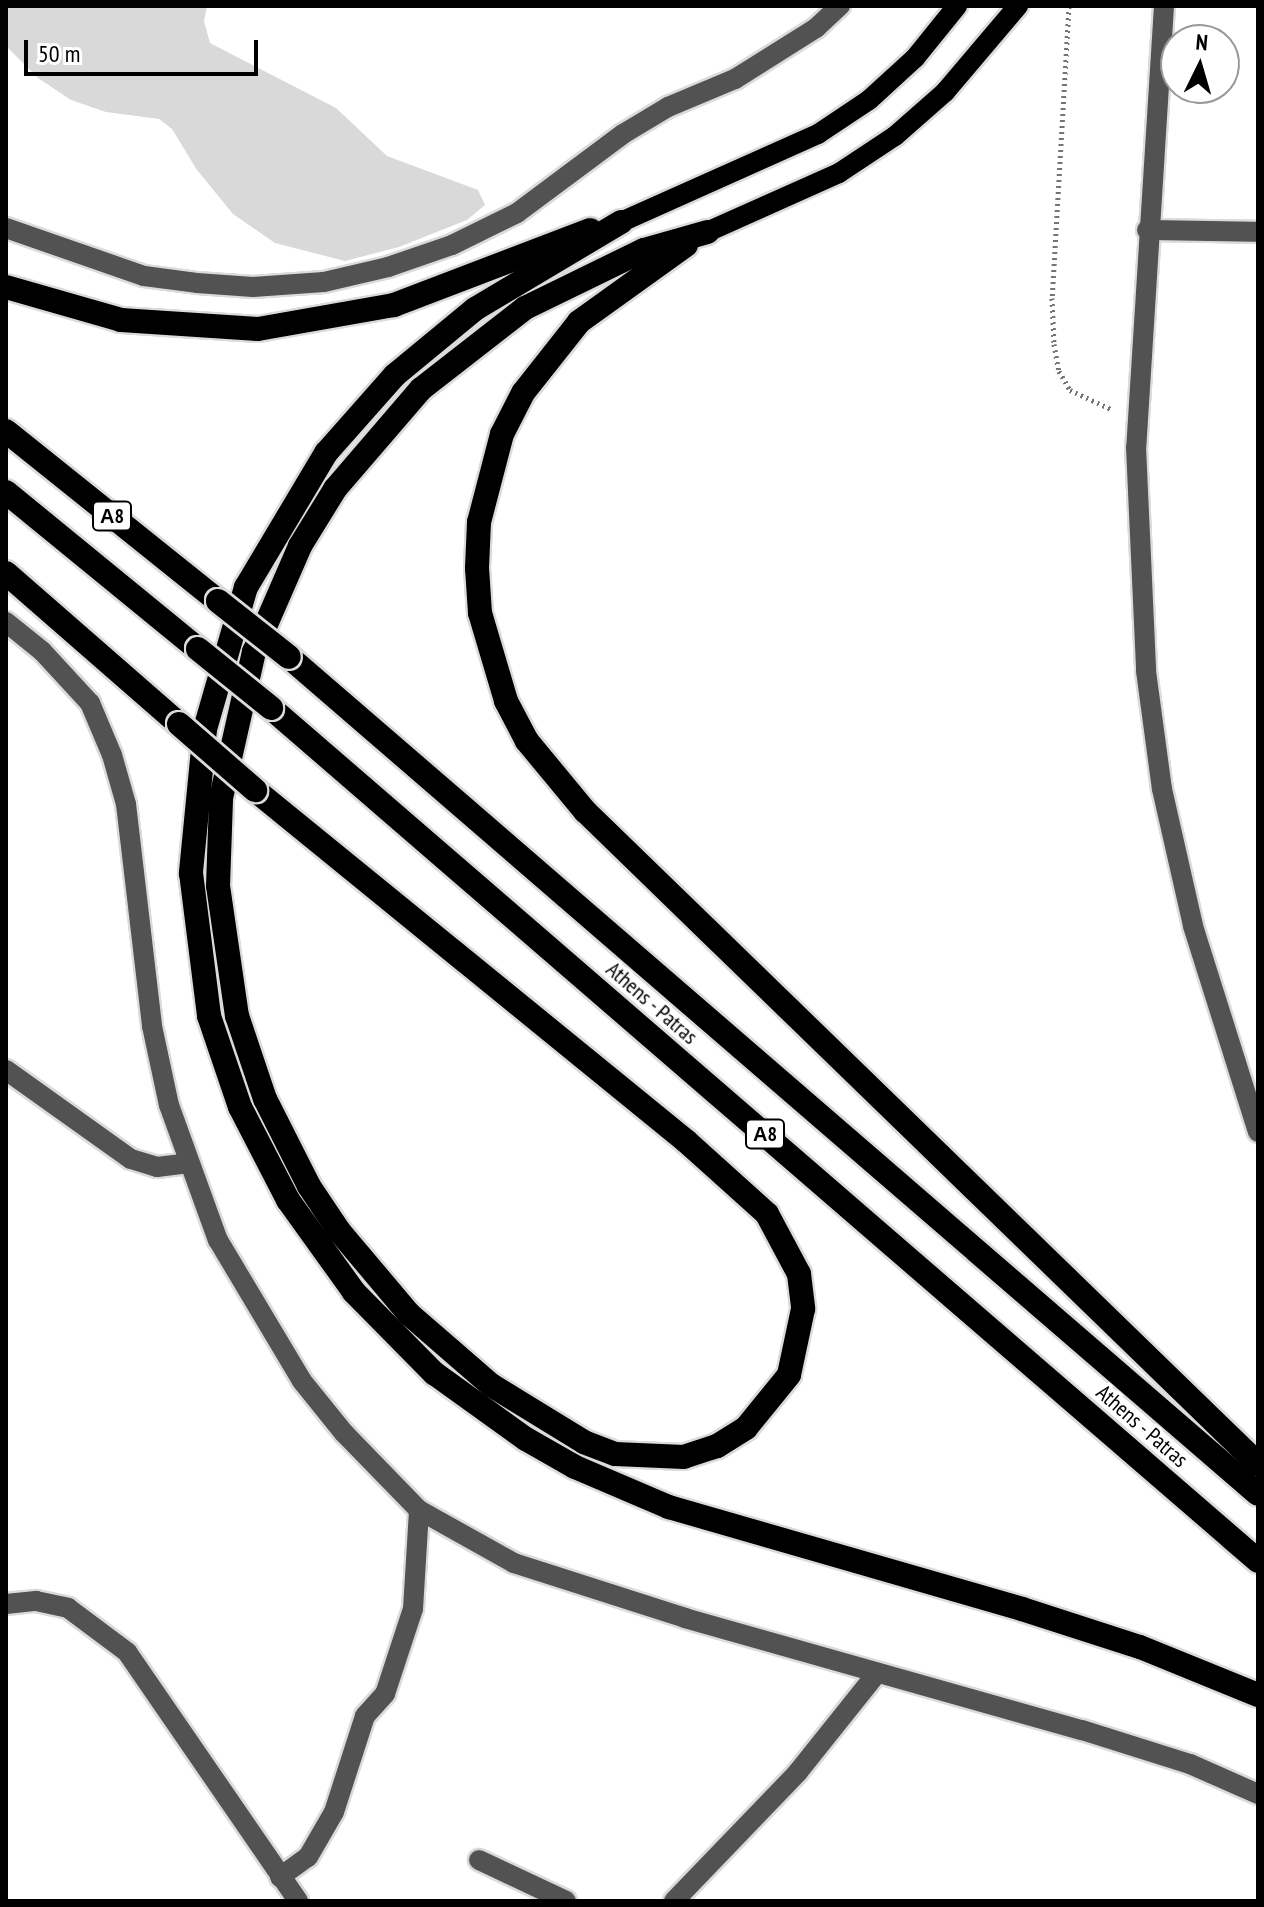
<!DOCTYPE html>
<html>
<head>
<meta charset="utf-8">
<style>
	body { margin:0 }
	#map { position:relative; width:1264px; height:1907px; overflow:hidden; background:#fff; font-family:"PT Sans Narrow",sans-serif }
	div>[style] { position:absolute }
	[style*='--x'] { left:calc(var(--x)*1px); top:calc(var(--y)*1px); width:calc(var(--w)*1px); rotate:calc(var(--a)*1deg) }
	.green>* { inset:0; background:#d9d9d9 }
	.path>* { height:5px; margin-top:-2.5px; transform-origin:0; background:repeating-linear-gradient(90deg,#747474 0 2px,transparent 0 6px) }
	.roads { filter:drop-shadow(2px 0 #dbdbdb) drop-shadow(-2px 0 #dbdbdb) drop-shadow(0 2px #dbdbdb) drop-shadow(0 -2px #dbdbdb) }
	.minor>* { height:20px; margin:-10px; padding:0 10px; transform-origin:10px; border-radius:10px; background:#525252 }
	.major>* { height:20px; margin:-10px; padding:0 10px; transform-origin:10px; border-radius:10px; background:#000 }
	.highway>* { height:24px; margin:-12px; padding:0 12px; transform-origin:12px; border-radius:12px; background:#000 }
	.bridges { filter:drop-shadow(2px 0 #dbdbdb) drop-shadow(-2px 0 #dbdbdb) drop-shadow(0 2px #dbdbdb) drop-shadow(0 -2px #dbdbdb) }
	.highway-bridge>* { height:24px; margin:-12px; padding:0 12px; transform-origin:12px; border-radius:12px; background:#000 }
	span { translate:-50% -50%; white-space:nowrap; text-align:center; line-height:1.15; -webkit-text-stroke:6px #fff; paint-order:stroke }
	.shield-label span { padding:2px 6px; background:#fff; border:2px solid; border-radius:6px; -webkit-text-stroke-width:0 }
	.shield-label { font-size:20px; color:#000; font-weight:700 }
	.street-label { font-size:22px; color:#000 }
	.frame { position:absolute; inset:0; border:8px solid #000; pointer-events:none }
	.north { position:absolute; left:1160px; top:24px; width:80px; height:80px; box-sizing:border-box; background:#fff; border:2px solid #999; border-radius:50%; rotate:5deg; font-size:22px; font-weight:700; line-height:32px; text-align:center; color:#000 }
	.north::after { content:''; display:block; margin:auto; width:28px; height:36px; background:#000; clip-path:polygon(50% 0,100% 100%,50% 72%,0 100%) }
	.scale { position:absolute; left:24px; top:40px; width:234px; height:36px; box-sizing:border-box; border:4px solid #000; border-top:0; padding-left:10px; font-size:24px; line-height:28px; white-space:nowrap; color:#000; -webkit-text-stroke:6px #fff; paint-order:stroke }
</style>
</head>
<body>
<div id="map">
	<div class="green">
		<i style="clip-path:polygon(6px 6px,207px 6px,204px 21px,210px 43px,336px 108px,387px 156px,478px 190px,485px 205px,467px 220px,399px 247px,345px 261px,275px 243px,233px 214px,197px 170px,172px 129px,159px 119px,106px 112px,71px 100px,38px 78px,6px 46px)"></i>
	</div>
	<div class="path">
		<i style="--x:1069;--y:6;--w:292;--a:93.3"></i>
		<i style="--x:1052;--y:298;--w:46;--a:87.5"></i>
		<i style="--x:1054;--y:344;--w:27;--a:80"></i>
		<i style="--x:1059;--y:371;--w:22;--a:60"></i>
		<i style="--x:1070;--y:390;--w:47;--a:24.9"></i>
	</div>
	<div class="roads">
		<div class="minor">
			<i style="--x:1164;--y:6;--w:442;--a:93.6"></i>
			<i style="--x:1136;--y:447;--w:224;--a:87.4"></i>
			<i style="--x:1146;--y:671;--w:119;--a:82.3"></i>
			<i style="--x:1162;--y:789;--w:140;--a:77.2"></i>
			<i style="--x:1193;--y:926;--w:216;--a:72.5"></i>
			<i style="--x:6;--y:228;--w:146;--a:19.2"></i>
			<i style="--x:144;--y:276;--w:53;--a:7.5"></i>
			<i style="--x:197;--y:283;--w:56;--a:4.1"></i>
			<i style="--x:253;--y:287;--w:71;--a:-4"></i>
			<i style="--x:324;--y:282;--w:66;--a:-13.2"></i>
			<i style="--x:388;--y:267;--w:68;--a:-19"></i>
			<i style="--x:452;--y:245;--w:72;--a:-26.2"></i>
			<i style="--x:517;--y:213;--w:132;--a:-36.7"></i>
			<i style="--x:623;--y:134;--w:52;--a:-31"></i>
			<i style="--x:668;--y:107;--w:73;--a:-22.7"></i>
			<i style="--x:735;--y:79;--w:96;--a:-32.2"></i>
			<i style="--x:816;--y:28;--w:33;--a:-43"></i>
			<i style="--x:1147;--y:230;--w:111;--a:1"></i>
			<i style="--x:6;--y:622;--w:46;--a:38.9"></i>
			<i style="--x:42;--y:651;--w:71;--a:47.3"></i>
			<i style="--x:90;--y:703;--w:56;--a:67.1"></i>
			<i style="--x:112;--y:755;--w:51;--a:74.1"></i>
			<i style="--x:126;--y:804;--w:224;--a:83.3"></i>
			<i style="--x:152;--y:1026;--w:81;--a:77.9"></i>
			<i style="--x:169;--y:1105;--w:144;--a:70.1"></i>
			<i style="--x:218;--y:1240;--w:164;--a:59.2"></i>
			<i style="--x:302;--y:1381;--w:67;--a:51.1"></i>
			<i style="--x:344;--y:1433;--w:107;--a:45.8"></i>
			<i style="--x:419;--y:1510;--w:109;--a:29.2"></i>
			<i style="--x:514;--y:1563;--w:180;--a:17.8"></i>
			<i style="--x:685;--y:1618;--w:412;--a:15.8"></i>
			<i style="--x:1082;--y:1730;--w:113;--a:17.5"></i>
			<i style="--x:1190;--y:1764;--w:74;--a:23.8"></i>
			<i style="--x:6;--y:1070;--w:153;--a:35.5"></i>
			<i style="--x:131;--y:1159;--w:27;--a:17"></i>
			<i style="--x:157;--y:1167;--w:32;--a:-7"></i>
			<i style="--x:6;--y:1604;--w:30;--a:-6"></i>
			<i style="--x:36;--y:1601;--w:33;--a:12"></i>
			<i style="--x:68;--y:1608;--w:74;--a:36.7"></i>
			<i style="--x:127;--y:1652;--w:302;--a:55.5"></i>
			<i style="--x:479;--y:1860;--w:96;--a:25.2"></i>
			<i style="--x:280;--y:1877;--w:34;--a:-36"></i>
			<i style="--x:308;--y:1857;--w:52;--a:-60"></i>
			<i style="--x:334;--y:1812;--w:101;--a:-72.1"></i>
			<i style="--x:365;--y:1716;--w:30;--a:-48"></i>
			<i style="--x:385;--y:1694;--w:89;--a:-71.8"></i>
			<i style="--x:413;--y:1609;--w:99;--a:-86.5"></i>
			<i style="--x:674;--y:1901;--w:179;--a:-46.1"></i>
			<i style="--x:798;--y:1772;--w:127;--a:-51.4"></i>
		</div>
		<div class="major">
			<i style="--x:621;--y:222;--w:216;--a:-24.1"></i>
			<i style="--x:818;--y:134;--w:61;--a:-33.7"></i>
			<i style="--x:869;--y:100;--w:62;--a:-42.4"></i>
			<i style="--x:915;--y:58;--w:67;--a:-51.1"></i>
			<i style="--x:707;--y:232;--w:145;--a:-24.1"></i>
			<i style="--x:839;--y:173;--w:67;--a:-33.5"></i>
			<i style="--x:895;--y:136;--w:67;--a:-41.3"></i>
			<i style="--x:945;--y:92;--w:113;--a:-49.7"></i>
		</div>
		<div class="highway">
			<i style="--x:621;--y:222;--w:170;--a:149.2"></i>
			<i style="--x:475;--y:309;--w:104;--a:140.5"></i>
			<i style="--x:395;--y:375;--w:104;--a:131.5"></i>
			<i style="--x:326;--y:453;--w:156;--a:120.8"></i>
			<i style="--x:246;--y:587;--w:148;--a:106.1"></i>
			<i style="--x:205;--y:729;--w:145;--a:95.6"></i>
			<i style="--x:191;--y:873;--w:144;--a:82.8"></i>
			<i style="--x:209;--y:1016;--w:96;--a:71.2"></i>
			<i style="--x:240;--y:1107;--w:105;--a:62.7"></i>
			<i style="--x:288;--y:1200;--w:113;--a:54.3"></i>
			<i style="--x:354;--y:1292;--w:114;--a:45.4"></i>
			<i style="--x:434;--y:1373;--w:113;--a:35.7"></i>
			<i style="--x:526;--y:1439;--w:56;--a:29.7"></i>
			<i style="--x:575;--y:1467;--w:102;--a:23.1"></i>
			<i style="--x:669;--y:1507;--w:367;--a:16.1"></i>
			<i style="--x:1022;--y:1609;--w:124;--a:17.9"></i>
			<i style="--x:1140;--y:1647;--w:127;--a:22.1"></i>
			<i style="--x:686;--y:245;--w:132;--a:144.3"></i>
			<i style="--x:579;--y:322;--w:90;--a:128.3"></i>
			<i style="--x:523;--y:393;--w:46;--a:117.1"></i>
			<i style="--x:502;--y:434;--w:91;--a:104.6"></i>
			<i style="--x:479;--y:522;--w:46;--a:92.5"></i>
			<i style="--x:477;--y:568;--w:45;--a:86.2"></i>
			<i style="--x:480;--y:613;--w:92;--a:73.5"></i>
			<i style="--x:506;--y:701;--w:45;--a:62.3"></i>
			<i style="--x:527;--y:741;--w:91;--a:50.4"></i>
			<i style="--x:585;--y:811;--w:938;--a:44.14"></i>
			<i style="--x:6;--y:287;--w:120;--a:16"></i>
			<i style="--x:121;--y:320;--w:137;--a:3.8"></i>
			<i style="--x:258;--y:329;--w:138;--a:-10"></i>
			<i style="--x:394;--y:305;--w:210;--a:-20.9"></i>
			<i style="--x:6;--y:431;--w:272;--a:38.7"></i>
			<i style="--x:6;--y:492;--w:248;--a:39.3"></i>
			<i style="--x:6;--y:573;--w:230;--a:41.1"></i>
			<i style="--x:289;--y:657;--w:1280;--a:40.82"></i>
			<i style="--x:271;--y:708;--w:1305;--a:40.83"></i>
			<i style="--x:255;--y:790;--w:556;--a:39.16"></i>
			<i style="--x:686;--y:1141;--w:109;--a:42"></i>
			<i style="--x:767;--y:1214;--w:68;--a:61.9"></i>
			<i style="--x:799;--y:1274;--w:35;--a:83"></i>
			<i style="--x:803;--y:1309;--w:67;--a:102"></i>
			<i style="--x:789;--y:1375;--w:68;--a:129.1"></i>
			<i style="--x:746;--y:1428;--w:34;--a:148"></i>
			<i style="--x:717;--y:1446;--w:35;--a:162"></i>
			<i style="--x:684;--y:1457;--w:69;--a:-177.5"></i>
			<i style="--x:615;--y:1454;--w:33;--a:-159"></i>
			<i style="--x:584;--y:1442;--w:109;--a:-148.5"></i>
			<i style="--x:491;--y:1385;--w:108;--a:-139.1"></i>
			<i style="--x:409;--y:1314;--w:109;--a:-130.1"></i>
			<i style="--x:339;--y:1231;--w:54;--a:-123.7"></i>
			<i style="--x:309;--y:1186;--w:97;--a:-116.8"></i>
			<i style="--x:265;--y:1099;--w:88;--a:-108.6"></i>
			<i style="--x:237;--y:1016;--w:131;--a:-98.3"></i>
			<i style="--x:218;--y:886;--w:88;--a:-88"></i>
			<i style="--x:221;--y:798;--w:150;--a:-77.3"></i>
			<i style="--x:254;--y:652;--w:116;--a:-66.5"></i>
			<i style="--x:300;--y:546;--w:67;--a:-58.4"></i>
			<i style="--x:335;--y:489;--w:132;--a:-49.3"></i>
			<i style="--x:421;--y:389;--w:132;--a:-37.9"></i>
			<i style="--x:525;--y:308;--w:132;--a:-26"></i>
			<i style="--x:644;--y:250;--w:66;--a:-15.9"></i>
		</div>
	</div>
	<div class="bridges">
		<div class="highway-bridge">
			<i style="--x:218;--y:601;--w:90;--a:38.3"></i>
			<i style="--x:198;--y:649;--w:94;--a:38.9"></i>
			<i style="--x:179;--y:724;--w:101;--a:41"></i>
		</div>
	</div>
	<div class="shield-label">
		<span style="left:112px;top:516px">Α8</span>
		<span style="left:765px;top:1134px">Α8</span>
	</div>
	<div class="street-label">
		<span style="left:652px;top:1003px;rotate:41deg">Athens - Patras</span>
		<span style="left:1142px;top:1426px;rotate:41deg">Athens - Patras</span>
	</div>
	<div class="frame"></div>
	<div class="north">N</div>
	<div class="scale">50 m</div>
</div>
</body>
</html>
